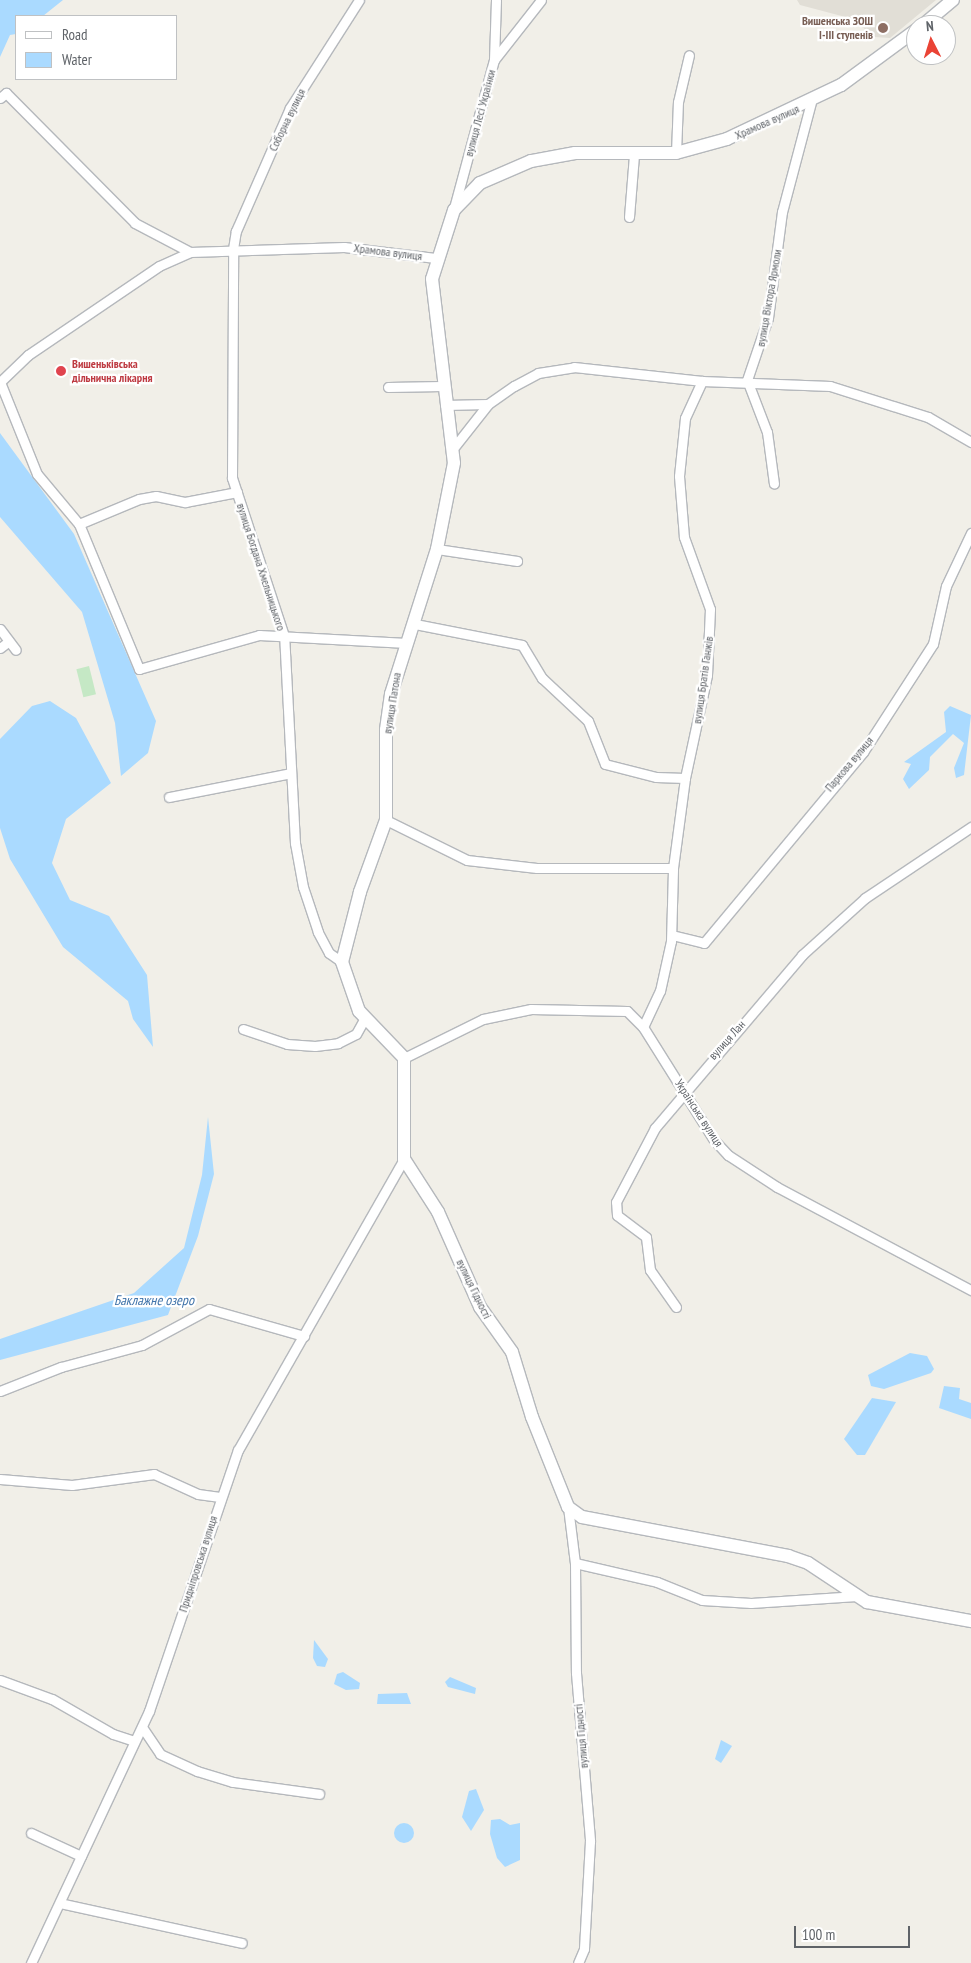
<!DOCTYPE html>
<html>
<head>
<meta charset="utf-8">
<style>
	body { margin:0 }
	#map { position:relative; width:971px; height:1963px; overflow:hidden; background:#f1efe8; font-family:"PT Sans Narrow",sans-serif }
	div>[style] { position:absolute }
	[style*='--x'] { left:calc(var(--x)*1px); top:calc(var(--y)*1px); width:calc(var(--w)*1px); rotate:calc(var(--a)*1deg) }
	.education>* { inset:0; background:#e1ded6 }
	.green>* { inset:0; background:#c5e8c5; transform-origin:0 0 }
	.water>* { inset:0; background:#aadaff }
	.round { border-radius:50% }
	.roads { filter:drop-shadow(1px 0 #b5b8bc) drop-shadow(-1px 0 #b5b8bc) drop-shadow(0 1px #b5b8bc) drop-shadow(0 -1px #b5b8bc) }
	.street>* { height:9px; margin:-4.5px; padding:0 4.5px; transform-origin:4.5px; border-radius:4.5px; background:#fff }
	.secondary>* { height:12px; margin:-6px; padding:0 6px; transform-origin:6px; border-radius:6px; background:#fff }
	.dots>* { width:14px; height:14px; translate:-50% -50%; box-sizing:border-box; border:2px solid #fff; border-radius:50% }
	span { translate:-50% -50%; white-space:nowrap; text-align:center; line-height:1.15; -webkit-text-stroke:4.5px #fff; paint-order:stroke }
	.education-label { font-size:12px; color:#785e54; font-weight:700 }
	.right { translate:-100% -50%; text-align:right }
	.street-label { font-size:12px; color:#5f6368 }
	.health-label { font-size:12px; color:#be3a42; font-weight:700 }
	.left { translate:0 -50%; text-align:left }
	.water-label { font-size:14px; color:#4174aa; font-style:italic }
	.legend { position:absolute; left:15px; top:15px; width:162px; height:65px; box-sizing:border-box; background:#fff; border:1px solid #bfc1c3; margin:0; padding:6px 9px; list-style:none; font-size:15px; color:#5f6368 }
	.legend li { display:flex; align-items:center; gap:10px; height:25px }
	.legend b { width:25px; border:1px solid #bfc1c3 }
	.north { position:absolute; left:906px; top:15px; width:50px; height:50px; box-sizing:border-box; background:#fff; border:1px solid #bfc1c3; border-radius:50%; rotate:355deg; font-size:14px; font-weight:700; line-height:20px; text-align:center; color:#5f6368 }
	.north::after { content:''; display:block; margin:auto; width:18px; height:22px; background:#ea4335; clip-path:polygon(50% 0,100% 100%,50% 72%,0 100%) }
	.scale { position:absolute; left:794px; top:1926px; width:116px; height:22px; box-sizing:border-box; border:2px solid #5f6368; border-top:0; padding-left:6px; font-size:15px; line-height:18px; white-space:nowrap; color:#5f6368; -webkit-text-stroke:4px #fff; paint-order:stroke }
</style>
</head>
<body>
<div id="map">
	<div class="education">
		<i style="clip-path:polygon(797px 0,936px 0,890px 38px,874px 37px,853px 19px,800px 5px)"></i>
	</div>
	<div class="green">
		<i style="left:89px;top:666px;width:29px;height:13px;rotate:76deg"></i>
	</div>
	<div class="water">
		<i style="clip-path:polygon(0 0,63px 0,43px 16px,16px 16px,16px 34px,10px 35px,0 57px)"></i>
		<i style="clip-path:polygon(0 433px,74px 534px,156px 721px,148px 753px,121px 776px,115px 723px,82px 612px,0 517px)"></i>
		<i style="clip-path:polygon(50px 701px,76px 718px,111px 783px,66px 819px,52px 863px,70px 900px,109px 916px,147px 975px,153px 1047px,133px 1019px,128px 1001px,63px 947px,10px 859px,0 828px,0 739px,32px 706px)"></i>
		<i style="clip-path:polygon(950px 706px,971px 715px,964px 775px,956px 778px,954px 768px,964px 743px,953px 734px,930px 757px,929px 770px,909px 789px,903px 779px,911px 764px,904px 762px,946px 732px,944px 712px)"></i>
		<i style="clip-path:polygon(208px 1117px,214px 1174px,198px 1236px,168px 1315px,0 1360px,0 1339px,134px 1293px,184px 1248px,202px 1175px)"></i>
		<i style="clip-path:polygon(910px 1353px,927px 1356px,934px 1369px,931px 1373px,884px 1389px,871px 1386px,868px 1375px)"></i>
		<i style="clip-path:polygon(944px 1386px,960px 1388px,959px 1399px,971px 1403px,971px 1419px,939px 1408px)"></i>
		<i style="clip-path:polygon(872px 1398px,896px 1402px,865px 1455px,857px 1455px,844px 1439px)"></i>
		<i style="clip-path:polygon(314px 1640px,328px 1659px,325px 1667px,317px 1666px,313px 1658px)"></i>
		<i style="clip-path:polygon(343px 1672px,360px 1683px,359px 1689px,346px 1690px,334px 1684px,337px 1674px)"></i>
		<i style="clip-path:polygon(450px 1677px,476px 1688px,475px 1694px,448px 1687px,445px 1682px)"></i>
		<i style="clip-path:polygon(407px 1693px,411px 1704px,377px 1704px,378px 1694px)"></i>
		<i style="clip-path:polygon(721px 1740px,732px 1746px,721px 1763px,715px 1759px)"></i>
		<i style="clip-path:polygon(476px 1789px,484px 1810px,471px 1831px,462px 1817px,469px 1791px)"></i>
		<i style="clip-path:polygon(500px 1819px,510px 1825px,520px 1823px,520px 1860px,505px 1867px,497px 1858px,490px 1834px,491px 1820px)"></i>
		<i class="round" style="left:394px;top:1823px;width:20px;height:20px"></i>
	</div>
	<div class="roads">
		<div class="street">
			<i style="--x:494;--y:60;--w:60;--a:-88.1"></i>
			<i style="--x:0;--y:98;--w:8;--a:-40"></i>
			<i style="--x:6;--y:93;--w:183;--a:45.2"></i>
			<i style="--x:135;--y:223;--w:62;--a:27.8"></i>
			<i style="--x:676;--y:153;--w:51;--a:-87.8"></i>
			<i style="--x:678;--y:102;--w:48;--a:-76.8"></i>
			<i style="--x:454;--y:208;--w:153;--a:-74.9"></i>
			<i style="--x:494;--y:60;--w:76;--a:-51.9"></i>
			<i style="--x:629;--y:217;--w:62;--a:-85.4"></i>
			<i style="--x:747;--y:380;--w:65;--a:-71.3"></i>
			<i style="--x:768;--y:318;--w:107;--a:-82.5"></i>
			<i style="--x:782;--y:212;--w:114;--a:-75.2"></i>
			<i style="--x:747;--y:380;--w:56;--a:69"></i>
			<i style="--x:767;--y:432;--w:52;--a:82.3"></i>
			<i style="--x:0;--y:382;--w:99;--a:68.1"></i>
			<i style="--x:37;--y:474;--w:65;--a:50"></i>
			<i style="--x:79;--y:524;--w:157;--a:67.5"></i>
			<i style="--x:139;--y:669;--w:125;--a:-15.8"></i>
			<i style="--x:259;--y:635;--w:148;--a:3.1"></i>
			<i style="--x:0;--y:382;--w:39;--a:-44"></i>
			<i style="--x:28;--y:355;--w:158;--a:-34.2"></i>
			<i style="--x:159;--y:266;--w:34;--a:-24"></i>
			<i style="--x:190;--y:252;--w:154;--a:-1.9"></i>
			<i style="--x:344;--y:247;--w:92;--a:6.9"></i>
			<i style="--x:388;--y:387;--w:54;--a:-1.1"></i>
			<i style="--x:445;--y:405;--w:43;--a:-1.3"></i>
			<i style="--x:455;--y:446;--w:53;--a:-51.8"></i>
			<i style="--x:488;--y:404;--w:32;--a:-35"></i>
			<i style="--x:514;--y:386;--w:27;--a:-28"></i>
			<i style="--x:538;--y:373;--w:36;--a:-9"></i>
			<i style="--x:574;--y:367;--w:129;--a:6.2"></i>
			<i style="--x:702;--y:381;--w:128;--a:2.2"></i>
			<i style="--x:830;--y:386;--w:103;--a:17.6"></i>
			<i style="--x:928;--y:417;--w:50;--a:30.2"></i>
			<i style="--x:79;--y:524;--w:65;--a:-22.6"></i>
			<i style="--x:139;--y:499;--w:17;--a:-10"></i>
			<i style="--x:156;--y:496;--w:30;--a:12"></i>
			<i style="--x:185;--y:502;--w:53;--a:-10.9"></i>
			<i style="--x:437;--y:549;--w:81;--a:8.5"></i>
			<i style="--x:415;--y:624;--w:109;--a:11.1"></i>
			<i style="--x:522;--y:645;--w:39;--a:59"></i>
			<i style="--x:542;--y:678;--w:63;--a:43.1"></i>
			<i style="--x:588;--y:721;--w:46;--a:68.4"></i>
			<i style="--x:605;--y:764;--w:53;--a:14.3"></i>
			<i style="--x:656;--y:777;--w:29;--a:2"></i>
			<i style="--x:0;--y:629;--w:26;--a:53"></i>
			<i style="--x:0;--y:648;--w:11;--a:-38"></i>
			<i style="--x:169;--y:797;--w:124;--a:-11.1"></i>
			<i style="--x:386;--y:820;--w:90;--a:26.3"></i>
			<i style="--x:467;--y:860;--w:70;--a:6.5"></i>
			<i style="--x:537;--y:868;--w:136;--a:0"></i>
			<i style="--x:672;--y:935;--w:33;--a:14"></i>
			<i style="--x:704;--y:943;--w:249;--a:-50.2"></i>
			<i style="--x:863;--y:752;--w:129;--a:-57.1"></i>
			<i style="--x:933;--y:644;--w:59;--a:-77.4"></i>
			<i style="--x:946;--y:586;--w:59;--a:-64.7"></i>
			<i style="--x:342;--y:962;--w:16;--a:-145"></i>
			<i style="--x:329;--y:953;--w:24;--a:-118"></i>
			<i style="--x:318;--y:932;--w:47;--a:-108.4"></i>
			<i style="--x:303;--y:887;--w:45;--a:-100.3"></i>
			<i style="--x:295;--y:843;--w:207;--a:-93"></i>
			<i style="--x:284;--y:636;--w:166;--a:-108.2"></i>
			<i style="--x:232;--y:478;--w:229;--a:-89.7"></i>
			<i style="--x:233;--y:249;--w:18;--a:-81"></i>
			<i style="--x:236;--y:231;--w:134;--a:-66.3"></i>
			<i style="--x:290;--y:108;--w:128;--a:-57.4"></i>
			<i style="--x:643;--y:1027;--w:40;--a:-65"></i>
			<i style="--x:660;--y:991;--w:51;--a:-77.6"></i>
			<i style="--x:671;--y:941;--w:73;--a:-88.4"></i>
			<i style="--x:673;--y:868;--w:91;--a:-82.4"></i>
			<i style="--x:685;--y:778;--w:105;--a:-77.9"></i>
			<i style="--x:707;--y:675;--w:66;--a:-87.4"></i>
			<i style="--x:710;--y:609;--w:77;--a:-109.9"></i>
			<i style="--x:684;--y:537;--w:61;--a:-94.7"></i>
			<i style="--x:679;--y:476;--w:58;--a:-84.1"></i>
			<i style="--x:685;--y:418;--w:41;--a:-65.3"></i>
			<i style="--x:243;--y:1029;--w:46;--a:18.8"></i>
			<i style="--x:287;--y:1044;--w:28;--a:4"></i>
			<i style="--x:315;--y:1046;--w:23;--a:-7"></i>
			<i style="--x:338;--y:1043;--w:20;--a:-27"></i>
			<i style="--x:356;--y:1034;--w:18;--a:-61"></i>
			<i style="--x:404;--y:1058;--w:88;--a:-26.3"></i>
			<i style="--x:483;--y:1019;--w:49;--a:-11.8"></i>
			<i style="--x:531;--y:1009;--w:96;--a:1.2"></i>
			<i style="--x:627;--y:1011;--w:23;--a:45"></i>
			<i style="--x:643;--y:1027;--w:133;--a:57.9"></i>
			<i style="--x:714;--y:1140;--w:21;--a:47"></i>
			<i style="--x:728;--y:1155;--w:59;--a:33.1"></i>
			<i style="--x:777;--y:1187;--w:220;--a:28"></i>
			<i style="--x:676;--y:1307;--w:45;--a:-125.1"></i>
			<i style="--x:650;--y:1270;--w:33;--a:-97"></i>
			<i style="--x:646;--y:1237;--w:36;--a:-143"></i>
			<i style="--x:617;--y:1215;--w:13;--a:-94"></i>
			<i style="--x:616;--y:1202;--w:84;--a:-62.2"></i>
			<i style="--x:655;--y:1128;--w:227;--a:-49.6"></i>
			<i style="--x:802;--y:955;--w:85;--a:-42.1"></i>
			<i style="--x:865;--y:898;--w:128;--a:-33.8"></i>
			<i style="--x:0;--y:1391;--w:66;--a:-21.5"></i>
			<i style="--x:61;--y:1367;--w:84;--a:-15.2"></i>
			<i style="--x:142;--y:1345;--w:76;--a:-28.2"></i>
			<i style="--x:209;--y:1309;--w:99;--a:15.9"></i>
			<i style="--x:0;--y:1479;--w:72;--a:4.8"></i>
			<i style="--x:72;--y:1485;--w:83;--a:-7.6"></i>
			<i style="--x:154;--y:1474;--w:48;--a:24.4"></i>
			<i style="--x:198;--y:1494;--w:22;--a:8"></i>
			<i style="--x:568;--y:1507;--w:56;--a:82.9"></i>
			<i style="--x:575;--y:1563;--w:110;--a:89.5"></i>
			<i style="--x:576;--y:1673;--w:169;--a:85.2"></i>
			<i style="--x:590;--y:1841;--w:108;--a:93.2"></i>
			<i style="--x:584;--y:1949;--w:15;--a:113"></i>
			<i style="--x:575;--y:1563;--w:84;--a:13"></i>
			<i style="--x:657;--y:1582;--w:48;--a:21.8"></i>
			<i style="--x:702;--y:1600;--w:49;--a:3.5"></i>
			<i style="--x:751;--y:1603;--w:106;--a:-3.8"></i>
			<i style="--x:0;--y:1680;--w:55;--a:20.1"></i>
			<i style="--x:52;--y:1699;--w:70;--a:29.8"></i>
			<i style="--x:113;--y:1734;--w:20;--a:18"></i>
			<i style="--x:142;--y:1727;--w:32;--a:56"></i>
			<i style="--x:160;--y:1754;--w:41;--a:24.7"></i>
			<i style="--x:197;--y:1771;--w:38;--a:17"></i>
			<i style="--x:233;--y:1782;--w:87;--a:7.9"></i>
			<i style="--x:31;--y:1833;--w:55;--a:24.7"></i>
			<i style="--x:60;--y:1903;--w:186;--a:12.4"></i>
			<i style="--x:31;--y:1963;--w:278;--a:-64.9"></i>
			<i style="--x:149;--y:1711;--w:276;--a:-71.2"></i>
			<i style="--x:238;--y:1450;--w:335;--a:-60.3"></i>
		</div>
		<div class="secondary">
			<i style="--x:923;--y:25;--w:39;--a:-40"></i>
			<i style="--x:916;--y:30;--w:93;--a:143.7"></i>
			<i style="--x:841;--y:85;--w:126;--a:154.7"></i>
			<i style="--x:727;--y:139;--w:53;--a:164.6"></i>
			<i style="--x:676;--y:153;--w:101;--a:180"></i>
			<i style="--x:575;--y:153;--w:45;--a:169.7"></i>
			<i style="--x:531;--y:161;--w:56;--a:156.7"></i>
			<i style="--x:480;--y:183;--w:37;--a:134"></i>
			<i style="--x:454;--y:210;--w:72;--a:107.7"></i>
			<i style="--x:432;--y:279;--w:185;--a:83.2"></i>
			<i style="--x:454;--y:463;--w:88;--a:101.2"></i>
			<i style="--x:437;--y:549;--w:152;--a:107.6"></i>
			<i style="--x:391;--y:694;--w:36;--a:98"></i>
			<i style="--x:386;--y:730;--w:90;--a:90"></i>
			<i style="--x:386;--y:820;--w:77;--a:109.9"></i>
			<i style="--x:360;--y:892;--w:72;--a:104.4"></i>
			<i style="--x:342;--y:962;--w:52;--a:70.9"></i>
			<i style="--x:359;--y:1011;--w:65;--a:46.2"></i>
			<i style="--x:404;--y:1058;--w:101;--a:90"></i>
			<i style="--x:404;--y:1159;--w:63;--a:57.3"></i>
			<i style="--x:438;--y:1212;--w:104;--a:66.1"></i>
			<i style="--x:480;--y:1307;--w:55;--a:54.6"></i>
			<i style="--x:512;--y:1352;--w:68;--a:72.9"></i>
			<i style="--x:532;--y:1417;--w:97;--a:68.2"></i>
			<i style="--x:568;--y:1507;--w:17;--a:36"></i>
			<i style="--x:582;--y:1517;--w:210;--a:10.7"></i>
			<i style="--x:788;--y:1556;--w:21;--a:19"></i>
			<i style="--x:808;--y:1563;--w:71;--a:33.5"></i>
			<i style="--x:867;--y:1602;--w:106;--a:10.4"></i>
		</div>
	</div>
	<div class="dots">
		<i style="left:883px;top:28px;background:#8d6e63"></i>
		<i style="left:61px;top:371px;background:#e0444e"></i>
	</div>
	<div class="education-label">
		<span class="right" style="left:873px;top:28px">Вишенська ЗОШ<br>І-ІІІ ступенів</span>
	</div>
	<div class="street-label">
		<span style="left:480px;top:113px;rotate:-75deg">вулиця Лесі Українки</span>
		<span style="left:287px;top:120px;rotate:-64deg">Соборна вулиця</span>
		<span style="left:767px;top:122px;rotate:-24deg">Храмова вулиця</span>
		<span style="left:388px;top:252px;rotate:7deg">Храмова вулиця</span>
		<span style="left:769px;top:298px;rotate:-80deg">вулиця Віктора Ярмоли</span>
		<span style="left:261px;top:567px;rotate:72deg">вулиця Богдана Хмельницького</span>
		<span style="left:703px;top:680px;rotate:-82deg">вулиця Братів Ганжів</span>
		<span style="left:392px;top:703px;rotate:-81deg">вулиця Патона</span>
		<span style="left:849px;top:764px;rotate:-50deg">Паркова вулиця</span>
		<span style="left:727px;top:1040px;rotate:-48deg">вулиця Лан</span>
		<span style="left:699px;top:1113px;rotate:57deg">Українська вулиця</span>
		<span style="left:474px;top:1289px;rotate:64deg">вулиця Гідності</span>
		<span style="left:198px;top:1564px;rotate:-72deg">Придніпровська вулиця</span>
		<span style="left:581px;top:1736px;rotate:-95deg">вулиця Гідності</span>
	</div>
	<div class="health-label">
		<span class="left" style="left:72px;top:371px">Вишеньківська<br>дільнична лікарня</span>
	</div>
	<div class="water-label">
		<span style="left:154px;top:1300px">Баклажне озеро</span>
	</div>
	<ul class="legend">
	<li><b style="height:6px;background:#fff"></b>Road</li>
	<li><b style="height:14px;background:#aadaff"></b>Water</li>
	</ul>
	<div class="north">N</div>
	<div class="scale">100 m</div>
</div>
</body>
</html>
